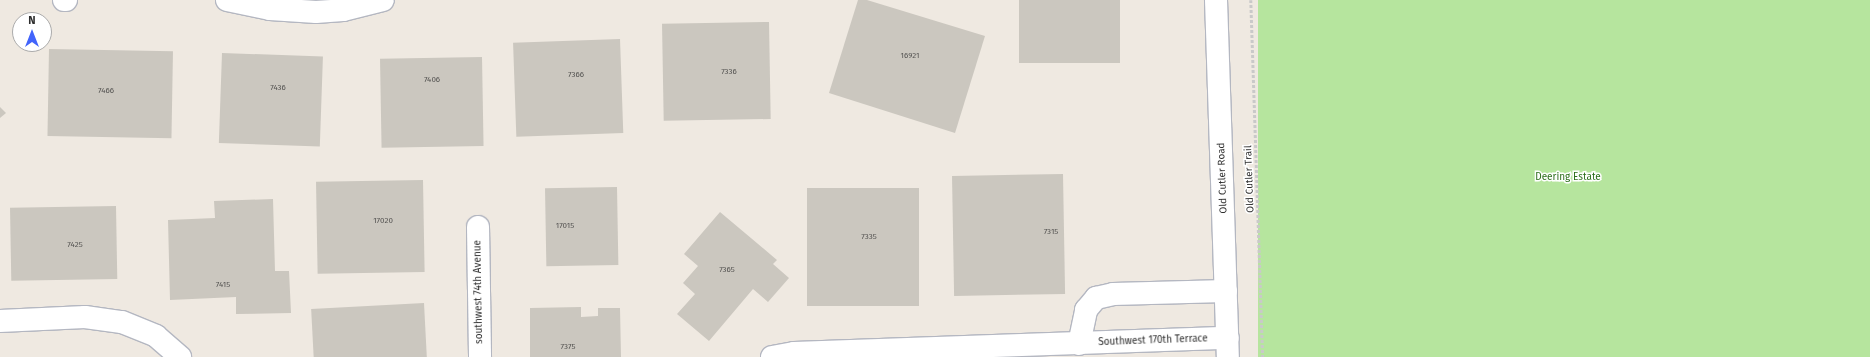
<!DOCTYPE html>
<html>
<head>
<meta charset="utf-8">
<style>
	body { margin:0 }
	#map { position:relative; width:1870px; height:357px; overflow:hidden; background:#efe9e1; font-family:"Fira Sans",sans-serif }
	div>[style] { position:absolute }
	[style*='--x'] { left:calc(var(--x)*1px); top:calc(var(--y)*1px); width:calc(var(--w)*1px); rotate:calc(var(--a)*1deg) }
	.green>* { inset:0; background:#b6e59e; transform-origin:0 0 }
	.building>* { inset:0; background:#cbc7bf; transform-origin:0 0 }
	.path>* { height:2.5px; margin-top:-1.25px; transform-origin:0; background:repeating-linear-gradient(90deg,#c9c9c9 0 3px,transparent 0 5px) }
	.roads { filter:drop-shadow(1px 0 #b4b7c1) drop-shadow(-1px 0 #b4b7c1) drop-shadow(0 1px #b4b7c1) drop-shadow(0 -1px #b4b7c1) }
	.minor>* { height:22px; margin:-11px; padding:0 11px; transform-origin:11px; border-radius:11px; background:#fff }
	.secondary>* { height:22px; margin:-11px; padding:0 11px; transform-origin:11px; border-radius:11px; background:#fff }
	span { translate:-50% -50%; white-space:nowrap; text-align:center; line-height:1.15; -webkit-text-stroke:3px #fff; paint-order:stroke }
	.number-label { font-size:8px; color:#555452 }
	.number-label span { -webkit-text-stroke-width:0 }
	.street-label { font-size:10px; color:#2e2e2e }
	.park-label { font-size:10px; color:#2c6e1b }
	.north { position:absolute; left:12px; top:12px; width:40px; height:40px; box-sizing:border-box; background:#fff; border:1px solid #ababab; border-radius:50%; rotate:0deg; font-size:11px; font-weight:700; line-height:16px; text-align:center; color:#2e2e2e }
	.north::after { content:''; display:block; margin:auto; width:14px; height:18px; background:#4264fb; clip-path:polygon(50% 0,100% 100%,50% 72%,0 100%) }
</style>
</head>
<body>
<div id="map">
	<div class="green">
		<i style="left:1258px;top:0;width:612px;height:357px"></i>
	</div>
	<div class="building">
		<i style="clip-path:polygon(858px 0,867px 0,985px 36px,955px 133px,829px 93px)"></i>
		<i style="left:1019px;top:0;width:101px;height:63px"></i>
		<i style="left:769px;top:22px;width:97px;height:107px;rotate:89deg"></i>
		<i style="left:620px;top:39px;width:94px;height:107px;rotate:88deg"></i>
		<i style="left:49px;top:49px;width:124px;height:87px;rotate:1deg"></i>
		<i style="left:222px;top:53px;width:101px;height:90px;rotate:2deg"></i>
		<i style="left:482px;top:57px;width:89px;height:102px;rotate:89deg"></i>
		<i style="clip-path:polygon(0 107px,6px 113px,0 118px)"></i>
		<i style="left:1063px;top:174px;width:120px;height:111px;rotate:89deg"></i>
		<i style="left:423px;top:180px;width:92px;height:107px;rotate:89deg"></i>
		<i style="left:617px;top:187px;width:78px;height:72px;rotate:89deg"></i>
		<i style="left:919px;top:188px;width:118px;height:112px;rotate:90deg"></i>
		<i style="clip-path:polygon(273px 199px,275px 271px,289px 271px,291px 313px,236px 314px,236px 297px,170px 300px,168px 220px,215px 218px,214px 201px)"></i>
		<i style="left:116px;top:206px;width:73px;height:106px;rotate:89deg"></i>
		<i style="clip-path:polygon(720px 212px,777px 260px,773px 264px,789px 278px,768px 302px,753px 289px,709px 341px,677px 314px,695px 294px,683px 283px,698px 266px,684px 254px)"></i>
		<i style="left:424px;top:303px;width:54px;height:113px;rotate:87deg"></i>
		<i style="clip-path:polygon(581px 307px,581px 317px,598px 316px,598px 308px,620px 308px,621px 357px,530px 357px,530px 308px)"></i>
	</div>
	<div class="path">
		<i style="--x:1251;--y:0;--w:357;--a:88.1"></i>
	</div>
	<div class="roads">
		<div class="minor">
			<i style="--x:64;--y:0;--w:2;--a:0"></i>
			<i style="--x:227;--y:0;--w:44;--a:11.8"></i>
			<i style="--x:270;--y:9;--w:46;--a:3.7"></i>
			<i style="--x:316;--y:12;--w:27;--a:-4"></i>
			<i style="--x:343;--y:10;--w:41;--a:-14"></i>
			<i style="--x:478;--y:227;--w:130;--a:89.1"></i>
			<i style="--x:0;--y:321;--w:85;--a:-2.7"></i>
			<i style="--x:85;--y:317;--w:37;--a:8"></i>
			<i style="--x:122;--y:322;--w:37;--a:22"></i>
			<i style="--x:156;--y:336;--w:32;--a:41"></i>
			<i style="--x:1079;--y:344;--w:35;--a:-78"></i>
			<i style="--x:1086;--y:310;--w:16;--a:-50"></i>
			<i style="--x:1096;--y:298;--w:17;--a:-13"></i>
			<i style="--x:1113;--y:294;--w:113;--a:-1.5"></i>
			<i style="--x:772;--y:357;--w:22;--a:-10"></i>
			<i style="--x:794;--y:353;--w:434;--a:-2"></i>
		</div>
		<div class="secondary">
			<i style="--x:1216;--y:0;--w:357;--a:88.1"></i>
		</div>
	</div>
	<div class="number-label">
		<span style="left:910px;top:56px">16921</span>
		<span style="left:729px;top:72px">7336</span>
		<span style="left:576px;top:75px">7366</span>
		<span style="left:432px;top:80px">7406</span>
		<span style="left:278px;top:88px">7436</span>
		<span style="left:106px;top:91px">7466</span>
		<span style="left:383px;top:221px">17020</span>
		<span style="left:565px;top:226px">17015</span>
		<span style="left:1051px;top:232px">7315</span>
		<span style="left:869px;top:237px">7335</span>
		<span style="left:75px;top:245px">7425</span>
		<span style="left:727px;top:270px">7365</span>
		<span style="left:223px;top:285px">7415</span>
		<span style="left:568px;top:347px">7375</span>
	</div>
	<div class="street-label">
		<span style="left:1223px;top:178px;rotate:-92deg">Old Cutler Road</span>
		<span style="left:1250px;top:179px;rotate:-92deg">Old Cutler Trail</span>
		<span style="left:479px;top:292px;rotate:-91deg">southwest 74th Avenue</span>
		<span style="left:1153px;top:341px;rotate:-2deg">Southwest 170th Terrace</span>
	</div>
	<div class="park-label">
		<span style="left:1568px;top:178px">Deering Estate</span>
	</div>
	<div class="north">N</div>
</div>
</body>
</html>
